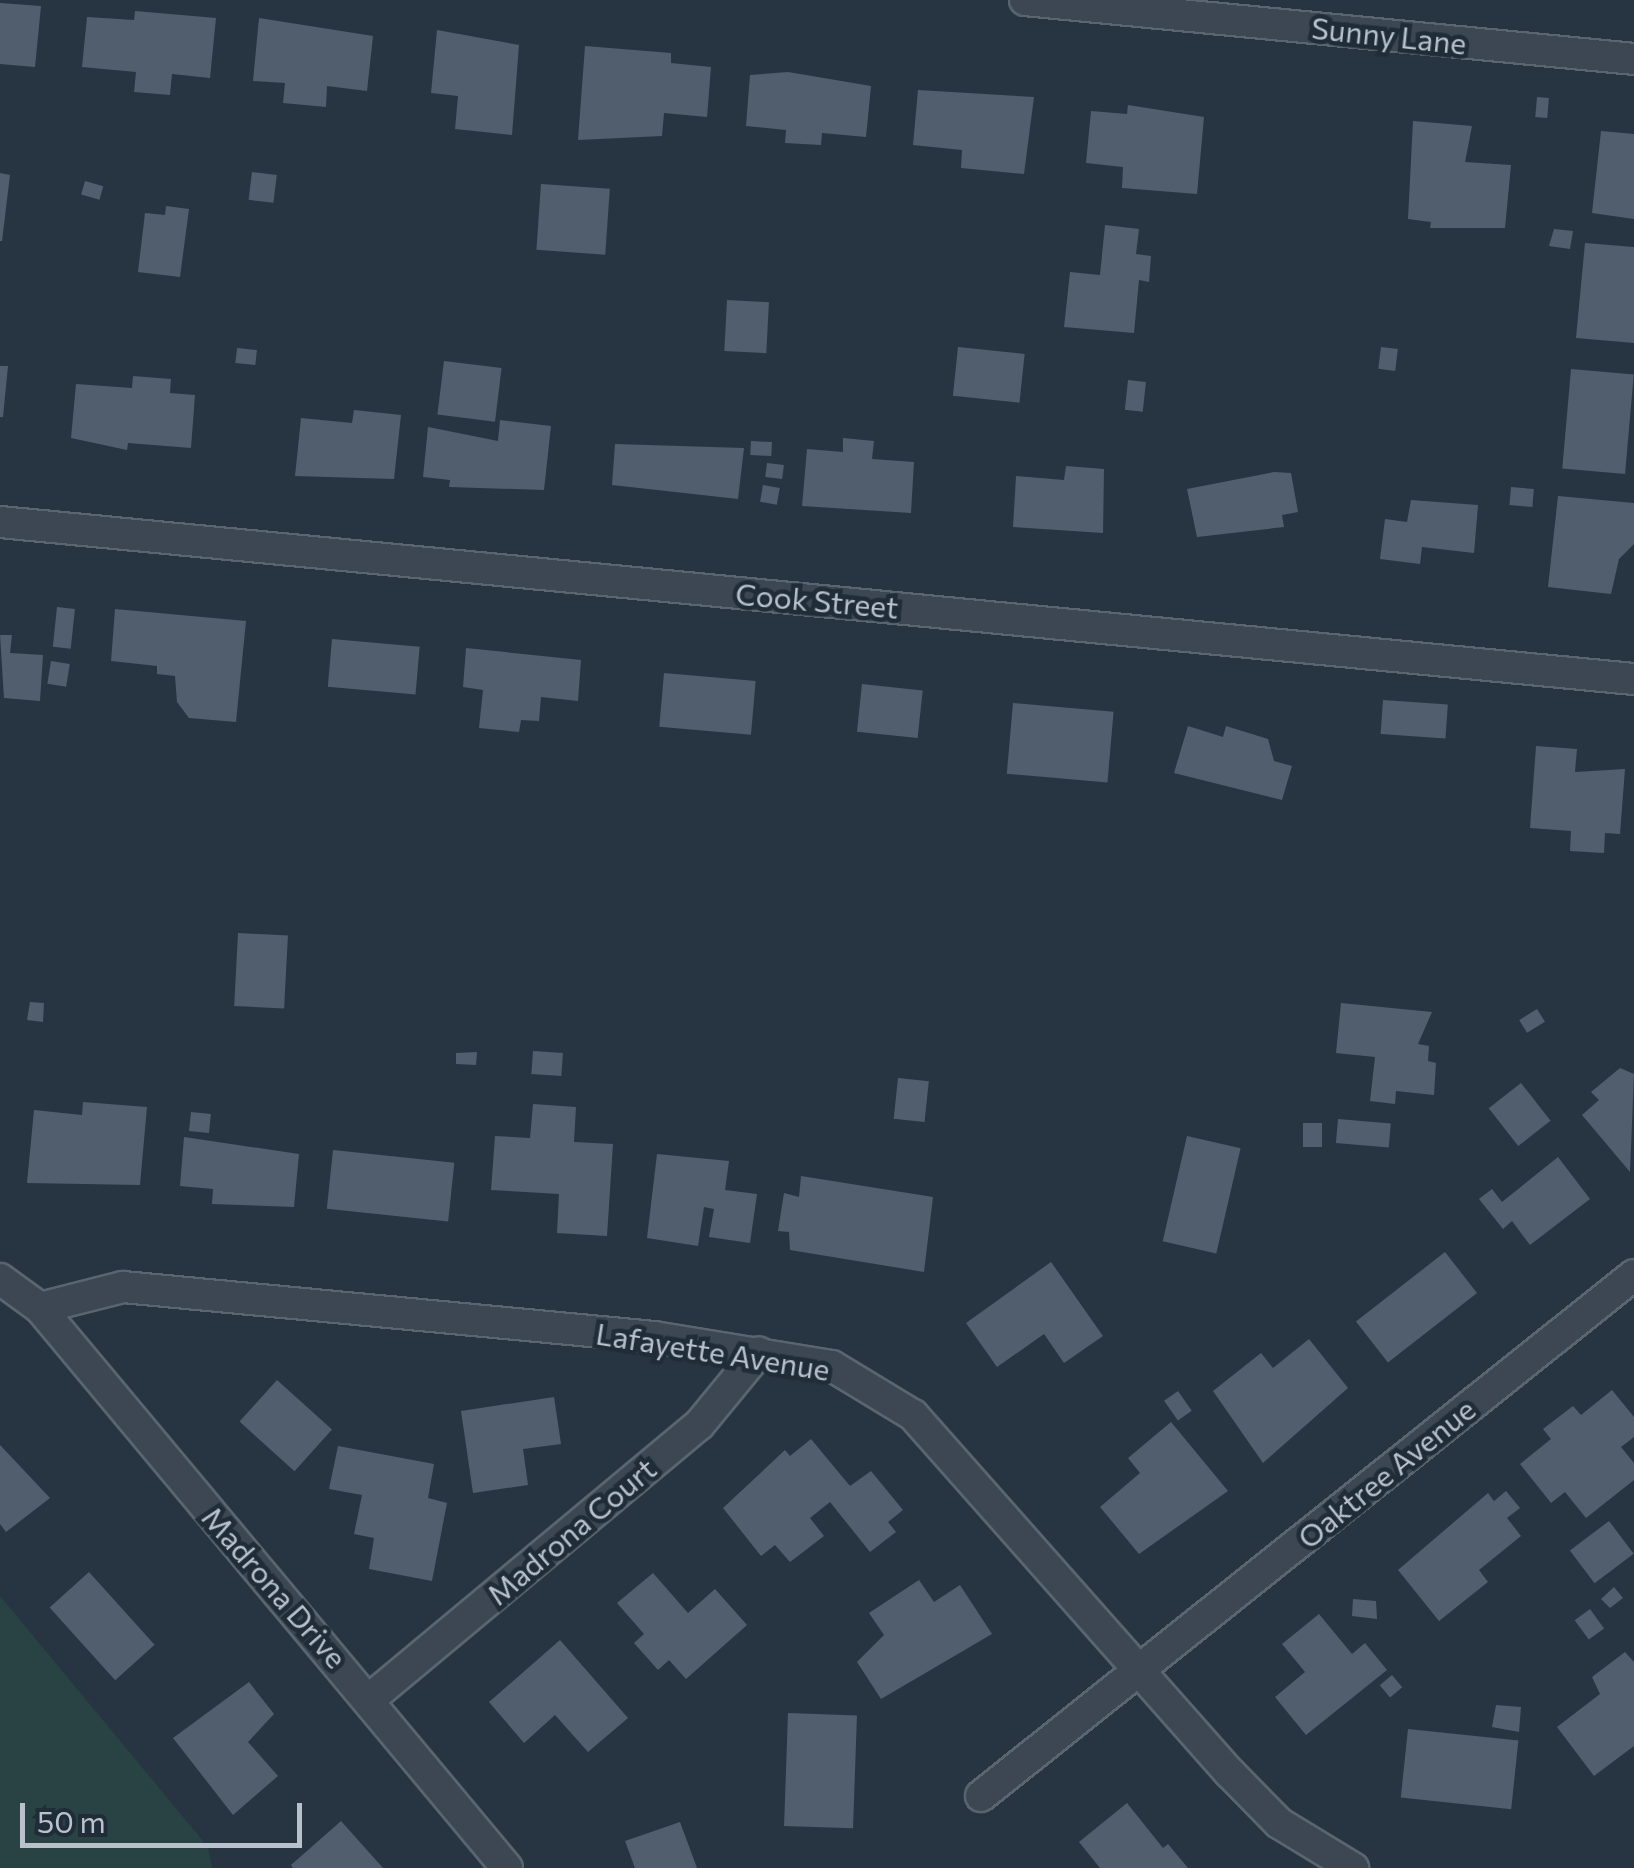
<!DOCTYPE html>
<html>
<head>
<meta charset="utf-8">
<style>
	body { margin:0 }
	#map { position:relative; width:1634px; height:1868px; overflow:hidden; background:#273543; font-family:Commissioner,sans-serif }
	div>[style] { position:absolute }
	[style*='--x'] { left:calc(var(--x)*1px); top:calc(var(--y)*1px); width:calc(var(--w)*1px); rotate:calc(var(--a)*1deg) }
	.green>* { inset:0; background:#294344 }
	.building>* { inset:0; background:#505e6e; transform-origin:0 0 }
	.roads { filter:drop-shadow(2px 0 #5a6570) drop-shadow(-2px 0 #5a6570) drop-shadow(0 2px #5a6570) drop-shadow(0 -2px #5a6570) }
	.street>* { height:30px; margin:-15px; padding:0 15px; transform-origin:15px; border-radius:15px; background:#3c4753 }
	span { translate:-50% -50%; white-space:nowrap; text-align:center; line-height:1.15; -webkit-text-stroke:9px #202c38; paint-order:stroke }
	.street-label { font-size:30px; color:#b9c2cc }
	.scale { position:absolute; left:20px; top:1803px; width:282px; height:45px; box-sizing:border-box; border:5px solid #b9c2cc; border-top:0; padding-left:12px; font-size:30px; line-height:35px; white-space:nowrap; color:#b9c2cc; -webkit-text-stroke:8px #202c38; paint-order:stroke }
</style>
</head>
<body>
<div id="map">
	<div class="green">
		<i style="clip-path:polygon(0 1596px,208px 1847px,212px 1868px,0 1868px)"></i>
	</div>
	<div class="building">
		<i style="clip-path:polygon(0 3px,41px 6px,35px 67px,0 64px)"></i>
		<i style="clip-path:polygon(135px 11px,216px 18px,210px 78px,172px 74px,170px 95px,134px 92px,136px 72px,82px 67px,87px 17px,134px 20px)"></i>
		<i style="clip-path:polygon(259px 18px,373px 36px,367px 91px,327px 86px,326px 107px,283px 103px,285px 83px,253px 81px)"></i>
		<i style="clip-path:polygon(437px 30px,519px 45px,512px 135px,455px 129px,458px 96px,431px 93px)"></i>
		<i style="clip-path:polygon(585px 46px,671px 53px,671px 63px,711px 67px,707px 117px,664px 113px,662px 136px,578px 140px)"></i>
		<i style="clip-path:polygon(788px 72px,871px 86px,866px 137px,822px 133px,821px 145px,785px 143px,786px 130px,746px 126px,750px 75px)"></i>
		<i style="clip-path:polygon(918px 90px,1034px 97px,1024px 174px,961px 168px,962px 150px,913px 145px)"></i>
		<i style="left:1537px;top:97px;width:12px;height:20px;rotate:5deg"></i>
		<i style="clip-path:polygon(1128px 105px,1204px 117px,1197px 194px,1122px 188px,1123px 167px,1086px 163px,1091px 111px,1127px 114px)"></i>
		<i style="clip-path:polygon(1413px 121px,1472px 126px,1465px 162px,1511px 165px,1505px 228px,1430px 228px,1431px 222px,1408px 219px)"></i>
		<i style="clip-path:polygon(1601px 131px,1634px 134px,1634px 219px,1592px 213px)"></i>
		<i style="left:252px;top:172px;width:25px;height:28px;rotate:7deg"></i>
		<i style="clip-path:polygon(0 173px,10px 175px,2px 241px,0 241px)"></i>
		<i style="left:85px;top:181px;width:19px;height:14px;rotate:16deg"></i>
		<i style="left:541px;top:184px;width:69px;height:66px;rotate:4deg"></i>
		<i style="clip-path:polygon(166px 206px,189px 209px,180px 277px,138px 272px,145px 213px,165px 215px)"></i>
		<i style="clip-path:polygon(1105px 225px,1139px 229px,1136px 254px,1151px 256px,1149px 282px,1139px 280px,1134px 333px,1064px 327px,1070px 272px,1100px 275px)"></i>
		<i style="clip-path:polygon(1554px 229px,1573px 231px,1570px 249px,1549px 246px)"></i>
		<i style="clip-path:polygon(1585px 243px,1634px 247px,1634px 343px,1576px 338px)"></i>
		<i style="left:727px;top:300px;width:42px;height:51px;rotate:3deg"></i>
		<i style="left:958px;top:347px;width:67px;height:49px;rotate:6deg"></i>
		<i style="left:1381px;top:347px;width:17px;height:22px;rotate:7deg"></i>
		<i style="left:237px;top:348px;width:20px;height:15px;rotate:6deg"></i>
		<i style="left:444px;top:361px;width:58px;height:54px;rotate:7deg"></i>
		<i style="clip-path:polygon(0 366px,8px 366px,3px 417px,0 417px)"></i>
		<i style="left:1571px;top:369px;width:63px;height:100px;rotate:5deg"></i>
		<i style="clip-path:polygon(133px 376px,171px 379px,170px 393px,195px 395px,191px 448px,128px 443px,127px 450px,71px 438px,76px 384px,132px 388px)"></i>
		<i style="left:1128px;top:380px;width:18px;height:30px;rotate:6deg"></i>
		<i style="clip-path:polygon(354px 410px,401px 415px,394px 479px,295px 476px,301px 418px,352px 423px)"></i>
		<i style="clip-path:polygon(500px 420px,551px 426px,544px 490px,449px 487px,450px 480px,423px 477px,428px 427px,498px 441px)"></i>
		<i style="clip-path:polygon(843px 438px,874px 441px,872px 459px,914px 462px,911px 513px,802px 506px,807px 449px,843px 452px)"></i>
		<i style="left:751px;top:441px;width:21px;height:14px;rotate:3deg"></i>
		<i style="clip-path:polygon(615px 444px,744px 448px,738px 499px,612px 485px)"></i>
		<i style="left:767px;top:463px;width:17px;height:14px;rotate:7deg"></i>
		<i style="clip-path:polygon(1066px 466px,1104px 469px,1103px 533px,1013px 527px,1016px 476px,1064px 480px)"></i>
		<i style="clip-path:polygon(1274px 472px,1291px 473px,1298px 512px,1282px 515px,1284px 527px,1197px 537px,1187px 489px)"></i>
		<i style="left:763px;top:485px;width:17px;height:17px;rotate:10deg"></i>
		<i style="left:1511px;top:487px;width:23px;height:18px;rotate:5deg"></i>
		<i style="clip-path:polygon(1558px 496px,1634px 503px,1634px 544px,1619px 559px,1611px 594px,1548px 587px)"></i>
		<i style="clip-path:polygon(1411px 500px,1478px 505px,1474px 553px,1422px 547px,1420px 564px,1380px 559px,1385px 519px,1407px 522px)"></i>
		<i style="left:57px;top:607px;width:18px;height:40px;rotate:6deg"></i>
		<i style="clip-path:polygon(115px 609px,246px 621px,236px 722px,189px 718px,177px 702px,175px 676px,157px 674px,157px 666px,111px 661px)"></i>
		<i style="clip-path:polygon(0 635px,12px 635px,10px 653px,43px 655px,40px 701px,4px 698px)"></i>
		<i style="left:332px;top:639px;width:88px;height:48px;rotate:5deg"></i>
		<i style="clip-path:polygon(466px 648px,581px 660px,578px 701px,541px 697px,539px 721px,521px 720px,519px 732px,479px 728px,483px 690px,463px 687px)"></i>
		<i style="left:51px;top:661px;width:19px;height:23px;rotate:9deg"></i>
		<i style="left:664px;top:673px;width:92px;height:54px;rotate:5deg"></i>
		<i style="left:862px;top:684px;width:61px;height:48px;rotate:6deg"></i>
		<i style="left:1383px;top:700px;width:65px;height:34px;rotate:4deg"></i>
		<i style="left:1013px;top:703px;width:101px;height:71px;rotate:5deg"></i>
		<i style="clip-path:polygon(1188px 726px,1223px 737px,1226px 726px,1268px 739px,1274px 761px,1292px 766px,1282px 800px,1174px 773px)"></i>
		<i style="clip-path:polygon(1536px 746px,1577px 749px,1575px 772px,1625px 769px,1620px 834px,1605px 833px,1604px 853px,1570px 851px,1571px 831px,1530px 828px)"></i>
		<i style="left:238px;top:933px;width:50px;height:73px;rotate:3deg"></i>
		<i style="clip-path:polygon(30px 1002px,44px 1003px,43px 1022px,27px 1020px)"></i>
		<i style="clip-path:polygon(1341px 1003px,1432px 1012px,1418px 1044px,1429px 1046px,1428px 1061px,1436px 1063px,1434px 1095px,1396px 1091px,1395px 1104px,1370px 1101px,1375px 1057px,1336px 1053px)"></i>
		<i style="left:1537px;top:1009px;width:15px;height:21px;rotate:58deg"></i>
		<i style="left:533px;top:1051px;width:30px;height:23px;rotate:4deg"></i>
		<i style="clip-path:polygon(477px 1052px,476px 1065px,456px 1064px,456px 1053px)"></i>
		<i style="clip-path:polygon(1620px 1068px,1634px 1074px,1630px 1172px,1582px 1115px,1599px 1100px,1591px 1092px)"></i>
		<i style="left:898px;top:1078px;width:31px;height:41px;rotate:6deg"></i>
		<i style="left:1521px;top:1083px;width:48px;height:41px;rotate:52deg"></i>
		<i style="clip-path:polygon(83px 1102px,147px 1107px,140px 1185px,27px 1183px,34px 1110px,82px 1115px)"></i>
		<i style="clip-path:polygon(533px 1104px,576px 1107px,574px 1142px,613px 1144px,607px 1236px,557px 1233px,559px 1194px,491px 1190px,495px 1136px,530px 1138px)"></i>
		<i style="left:191px;top:1112px;width:20px;height:19px;rotate:6deg"></i>
		<i style="left:1338px;top:1119px;width:53px;height:24px;rotate:5deg"></i>
		<i style="left:1303px;top:1123px;width:19px;height:24px"></i>
		<i style="left:1187px;top:1136px;width:55px;height:108px;rotate:13deg"></i>
		<i style="clip-path:polygon(184px 1137px,299px 1154px,294px 1207px,212px 1204px,213px 1189px,180px 1186px)"></i>
		<i style="left:333px;top:1150px;width:122px;height:59px;rotate:6deg"></i>
		<i style="clip-path:polygon(657px 1154px,729px 1161px,725px 1190px,757px 1194px,750px 1243px,709px 1237px,714px 1209px,704px 1207px,698px 1246px,647px 1238px)"></i>
		<i style="clip-path:polygon(1558px 1157px,1590px 1199px,1530px 1245px,1512px 1221px,1503px 1229px,1479px 1199px,1492px 1189px,1502px 1202px)"></i>
		<i style="clip-path:polygon(801px 1176px,933px 1197px,924px 1272px,790px 1250px,789px 1232px,778px 1231px,784px 1193px,799px 1197px)"></i>
		<i style="left:1445px;top:1252px;width:52px;height:113px;rotate:52deg"></i>
		<i style="clip-path:polygon(1051px 1262px,1103px 1336px,1064px 1363px,1044px 1334px,997px 1367px,966px 1323px)"></i>
		<i style="clip-path:polygon(1309px 1339px,1348px 1388px,1263px 1463px,1213px 1391px,1261px 1353px,1273px 1368px)"></i>
		<i style="left:277px;top:1380px;width:74px;height:56px;rotate:42deg"></i>
		<i style="clip-path:polygon(1612px 1390px,1634px 1417px,1634px 1437px,1621px 1447px,1634px 1463px,1634px 1480px,1586px 1518px,1565px 1492px,1551px 1503px,1520px 1464px,1551px 1439px,1543px 1429px,1573px 1406px,1581px 1415px)"></i>
		<i style="left:1178px;top:1391px;width:24px;height:17px;rotate:55deg"></i>
		<i style="clip-path:polygon(554px 1397px,561px 1444px,523px 1449px,528px 1485px,473px 1493px,461px 1411px)"></i>
		<i style="clip-path:polygon(1171px 1422px,1228px 1491px,1139px 1554px,1100px 1507px,1140px 1473px,1128px 1458px)"></i>
		<i style="clip-path:polygon(811px 1439px,850px 1486px,871px 1471px,903px 1510px,888px 1522px,896px 1532px,870px 1552px,830px 1502px,810px 1518px,824px 1536px,790px 1562px,775px 1545px,761px 1556px,723px 1508px,785px 1450px,790px 1456px)"></i>
		<i style="clip-path:polygon(0 1445px,50px 1498px,6px 1532px,0 1524px)"></i>
		<i style="clip-path:polygon(338px 1446px,434px 1464px,428px 1498px,447px 1503px,432px 1581px,369px 1569px,374px 1538px,354px 1534px,362px 1495px,329px 1489px)"></i>
		<i style="clip-path:polygon(1506px 1491px,1520px 1508px,1507px 1518px,1521px 1536px,1479px 1570px,1488px 1582px,1439px 1621px,1398px 1570px,1488px 1493px,1494px 1501px)"></i>
		<i style="left:1609px;top:1521px;width:41px;height:49px;rotate:53deg"></i>
		<i style="left:89px;top:1572px;width:98px;height:53px;rotate:48deg"></i>
		<i style="clip-path:polygon(653px 1573px,688px 1613px,715px 1589px,747px 1625px,686px 1679px,669px 1660px,658px 1670px,634px 1643px,644px 1634px,617px 1603px)"></i>
		<i style="clip-path:polygon(919px 1580px,934px 1602px,960px 1585px,992px 1634px,881px 1699px,857px 1662px,884px 1635px,869px 1613px)"></i>
		<i style="clip-path:polygon(1614px 1587px,1623px 1598px,1610px 1608px,1601px 1599px)"></i>
		<i style="clip-path:polygon(1353px 1599px,1376px 1601px,1377px 1619px,1352px 1616px)"></i>
		<i style="left:1590px;top:1609px;width:24px;height:19px;rotate:54deg"></i>
		<i style="clip-path:polygon(1319px 1614px,1352px 1654px,1365px 1643px,1387px 1670px,1306px 1735px,1275px 1697px,1305px 1672px,1282px 1644px)"></i>
		<i style="clip-path:polygon(560px 1640px,628px 1718px,588px 1752px,555px 1715px,524px 1743px,489px 1702px)"></i>
		<i style="clip-path:polygon(1625px 1652px,1634px 1662px,1634px 1746px,1594px 1776px,1557px 1727px,1600px 1694px,1592px 1677px)"></i>
		<i style="left:1392px;top:1675px;width:16px;height:16px;rotate:50deg"></i>
		<i style="clip-path:polygon(249px 1682px,274px 1714px,248px 1742px,278px 1776px,233px 1815px,173px 1738px)"></i>
		<i style="clip-path:polygon(1496px 1705px,1521px 1707px,1519px 1732px,1492px 1727px)"></i>
		<i style="left:788px;top:1713px;width:69px;height:113px;rotate:2deg"></i>
		<i style="left:1408px;top:1729px;width:111px;height:69px;rotate:6deg"></i>
		<i style="clip-path:polygon(1127px 1803px,1163px 1848px,1168px 1844px,1188px 1868px,1100px 1868px,1079px 1842px)"></i>
		<i style="clip-path:polygon(341px 1821px,383px 1868px,293px 1868px,291px 1865px)"></i>
		<i style="clip-path:polygon(680px 1822px,697px 1868px,635px 1868px,625px 1841px)"></i>
	</div>
	<div class="roads">
		<div class="street">
			<i style="--x:1025;--y:0;--w:612;--a:5.53"></i>
			<i style="--x:0;--y:522;--w:1642;--a:5.49"></i>
			<i style="--x:0;--y:1279;--w:49;--a:35.9"></i>
			<i style="--x:40;--y:1308;--w:729;--a:50.17"></i>
			<i style="--x:40;--y:1308;--w:86;--a:-14.2"></i>
			<i style="--x:123;--y:1287;--w:533;--a:5.38"></i>
			<i style="--x:654;--y:1337;--w:180;--a:9.3"></i>
			<i style="--x:832;--y:1366;--w:95;--a:31.2"></i>
			<i style="--x:913;--y:1415;--w:478;--a:48.5"></i>
			<i style="--x:1230;--y:1773;--w:70;--a:45.6"></i>
			<i style="--x:1279;--y:1823;--w:87;--a:31.3"></i>
			<i style="--x:371;--y:1698;--w:427;--a:-39.8"></i>
			<i style="--x:699;--y:1425;--w:94;--a:-50.6"></i>
			<i style="--x:981;--y:1796;--w:835;--a:-38.58"></i>
		</div>
	</div>
	<div class="street-label">
		<span style="left:1389px;top:35px;rotate:6deg">Sunny Lane</span>
		<span style="left:817px;top:600px;rotate:5deg">Cook Street</span>
		<span style="left:713px;top:1351px;rotate:9deg">Lafayette Avenue</span>
		<span style="left:1386px;top:1473px;rotate:-39deg">Oaktree Avenue</span>
		<span style="left:571px;top:1531px;rotate:-40deg">Madrona Court</span>
		<span style="left:275px;top:1587px;rotate:49deg">Madrona Drive</span>
	</div>
	<div class="scale">50 m</div>
</div>
</body>
</html>
